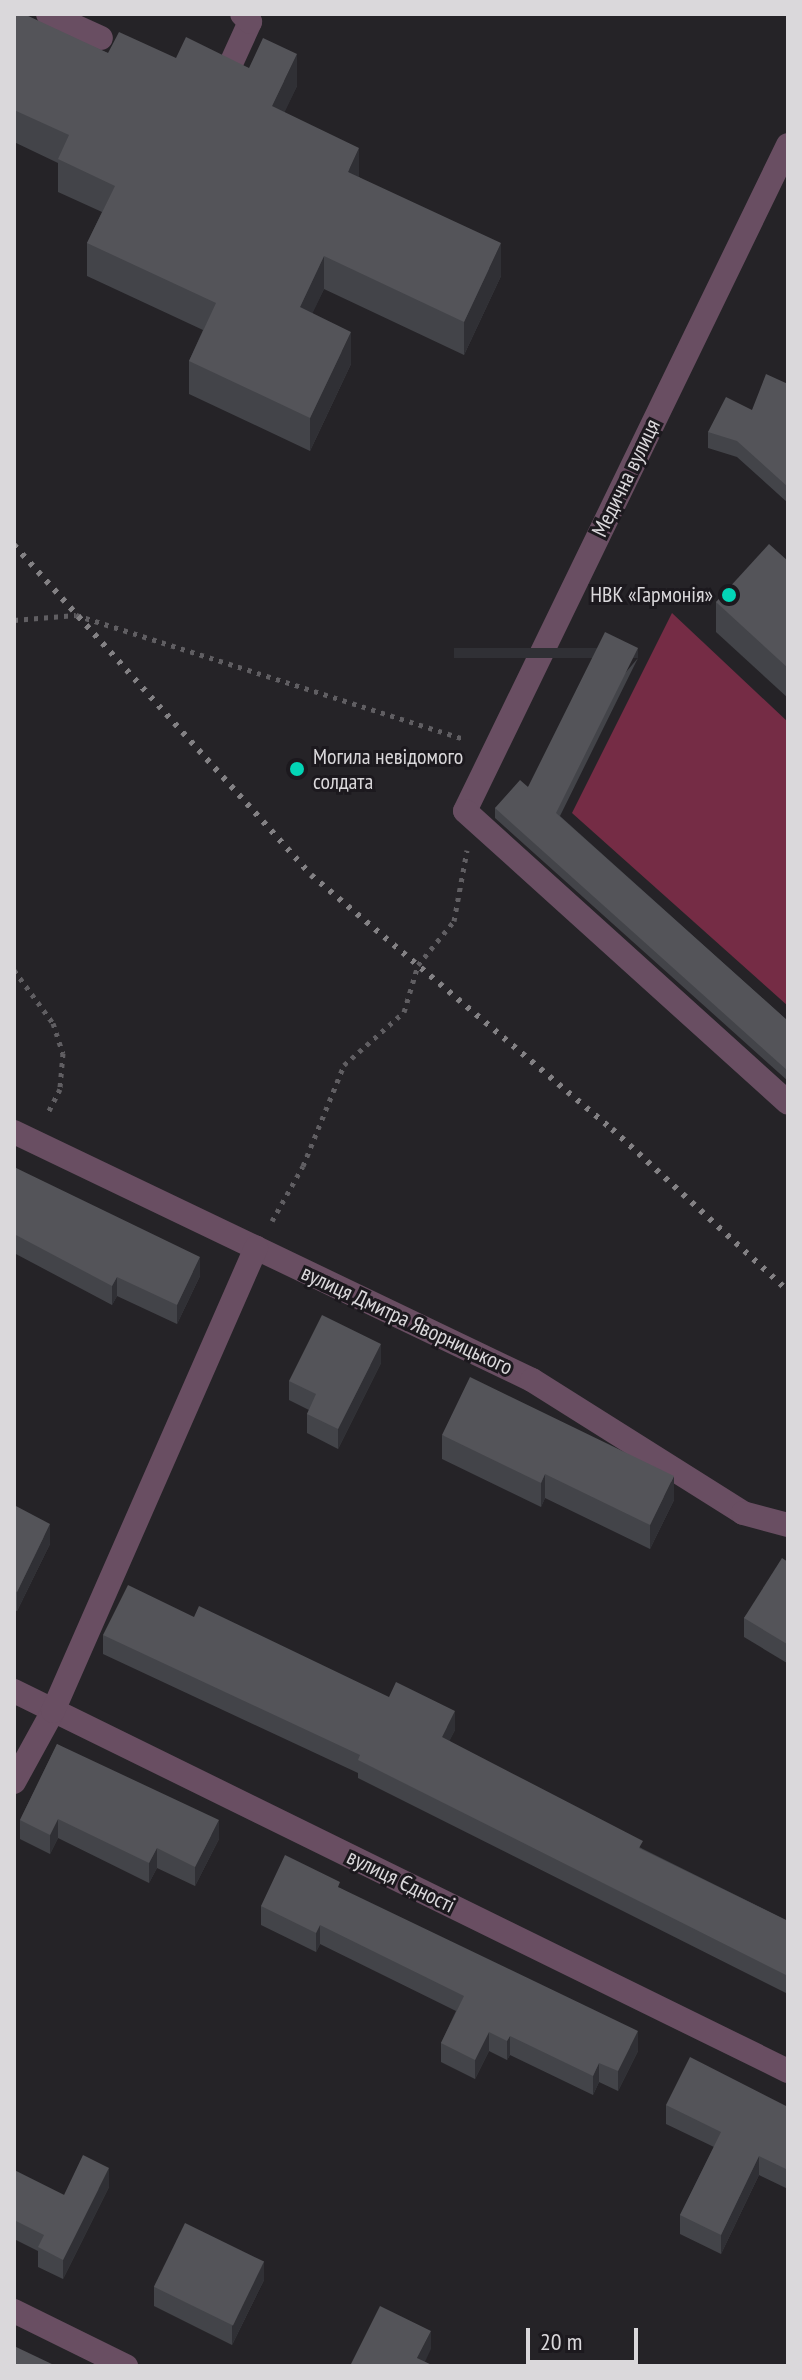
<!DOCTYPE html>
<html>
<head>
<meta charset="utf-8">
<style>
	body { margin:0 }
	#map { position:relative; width:802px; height:2380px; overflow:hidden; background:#252327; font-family:"PT Sans Narrow",sans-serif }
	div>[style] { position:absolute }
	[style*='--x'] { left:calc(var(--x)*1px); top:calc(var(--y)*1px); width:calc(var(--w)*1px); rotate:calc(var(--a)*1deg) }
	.green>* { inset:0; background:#752c45 }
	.path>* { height:5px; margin-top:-2.5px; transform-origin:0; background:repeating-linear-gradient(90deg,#605e62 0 4px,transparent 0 10px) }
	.minor>* { height:24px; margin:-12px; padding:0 12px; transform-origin:12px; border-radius:12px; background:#694e62 }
	.rail>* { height:6px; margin-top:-3px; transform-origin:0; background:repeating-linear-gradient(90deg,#838184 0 4px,transparent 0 12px) }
	.wall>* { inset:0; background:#434449 }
	.shaded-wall>* { inset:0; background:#303035; transform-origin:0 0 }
	.building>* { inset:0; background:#545459; transform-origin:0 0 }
	.dots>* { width:22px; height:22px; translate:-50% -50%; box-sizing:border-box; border:4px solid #1c191e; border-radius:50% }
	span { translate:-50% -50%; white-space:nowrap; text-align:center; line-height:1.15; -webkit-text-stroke:6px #1c191e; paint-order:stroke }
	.street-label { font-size:22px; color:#dad8db }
	.poi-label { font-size:22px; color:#dad8db }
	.right { translate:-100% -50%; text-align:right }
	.left { translate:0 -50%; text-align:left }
	.frame { position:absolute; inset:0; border:16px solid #dad8db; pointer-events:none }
	.scale { position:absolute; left:526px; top:2328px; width:112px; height:36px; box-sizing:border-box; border:4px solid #dad8db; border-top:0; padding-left:10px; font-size:24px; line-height:28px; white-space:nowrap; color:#dad8db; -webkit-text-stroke:6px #1c191e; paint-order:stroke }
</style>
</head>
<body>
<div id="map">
	<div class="green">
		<i style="clip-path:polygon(672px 613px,788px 722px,788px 1006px,572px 813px)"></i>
	</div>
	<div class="path">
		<i style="--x:14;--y:620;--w:62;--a:-4.6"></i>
		<i style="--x:76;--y:615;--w:408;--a:17.7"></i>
		<i style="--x:14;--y:970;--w:66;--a:53.7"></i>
		<i style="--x:53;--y:1023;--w:32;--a:72"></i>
		<i style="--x:63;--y:1053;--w:36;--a:95"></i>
		<i style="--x:60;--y:1089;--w:29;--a:117"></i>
		<i style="--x:272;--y:1221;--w:63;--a:-60.6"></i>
		<i style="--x:303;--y:1166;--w:109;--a:-67.9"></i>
		<i style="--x:344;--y:1065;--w:80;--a:-41.5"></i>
		<i style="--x:404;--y:1012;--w:49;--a:-73.4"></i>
		<i style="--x:418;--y:965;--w:57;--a:-50.7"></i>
		<i style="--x:454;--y:921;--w:72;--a:-79.6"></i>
	</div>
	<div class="minor">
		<i style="--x:48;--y:14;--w:58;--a:24.4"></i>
		<i style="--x:229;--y:68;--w:51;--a:-65.5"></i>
		<i style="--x:250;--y:22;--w:11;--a:-135"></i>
		<i style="--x:788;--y:145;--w:740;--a:115.87"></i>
		<i style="--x:465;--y:811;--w:435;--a:42.1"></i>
		<i style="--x:14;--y:1132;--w:574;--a:25.58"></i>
		<i style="--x:532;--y:1380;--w:249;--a:32.2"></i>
		<i style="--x:743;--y:1513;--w:47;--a:14.9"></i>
		<i style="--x:14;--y:1691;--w:862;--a:26.15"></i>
		<i style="--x:14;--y:1782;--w:81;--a:-61.2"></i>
		<i style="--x:53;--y:1711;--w:506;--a:-66.33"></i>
		<i style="--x:14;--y:2311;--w:125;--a:26.2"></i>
	</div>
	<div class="rail">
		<i style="--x:14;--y:545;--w:444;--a:48"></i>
		<i style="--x:311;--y:875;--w:394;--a:40.2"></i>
		<i style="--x:612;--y:1129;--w:239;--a:42.6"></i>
	</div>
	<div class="wall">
		<i style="clip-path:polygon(14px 14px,108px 53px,176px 58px,249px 68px,297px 86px,284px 112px,359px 177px,501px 276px,464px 355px,324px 289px,312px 313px,351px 364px,310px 451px,189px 394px,189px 361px,203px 330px,87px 276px,87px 243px,102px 212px,58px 192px,58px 163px,14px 142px)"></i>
		<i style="clip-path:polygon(788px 384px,788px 503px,737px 457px,708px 448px,708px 432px,752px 410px)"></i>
		<i style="clip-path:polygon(788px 561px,788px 698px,716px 632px,716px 602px)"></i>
		<i style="clip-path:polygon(638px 658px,560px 816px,788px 1021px,788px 1081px,495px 818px,495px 808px,528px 787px)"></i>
		<i style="clip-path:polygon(14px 1167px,200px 1276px,177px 1324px,117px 1296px,112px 1305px,14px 1253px)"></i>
		<i style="clip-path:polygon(381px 1363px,338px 1449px,307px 1433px,307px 1414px,309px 1410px,289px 1400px,289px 1381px)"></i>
		<i style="clip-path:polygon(442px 1435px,674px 1500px,650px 1549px,545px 1498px,541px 1507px,442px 1459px)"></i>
		<i style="clip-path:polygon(14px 1505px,50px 1544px,17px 1611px,14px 1610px)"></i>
		<i style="clip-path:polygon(788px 1562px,788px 1662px,787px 1663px,744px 1637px,744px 1618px)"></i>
		<i style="clip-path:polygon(194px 1617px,455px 1730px,449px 1741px,643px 1849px,788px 1921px,788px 1994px,358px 1778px,358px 1773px,103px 1654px,103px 1635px)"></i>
		<i style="clip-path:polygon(57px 1744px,219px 1839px,195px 1886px,157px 1868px,149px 1883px,58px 1838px,50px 1854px,20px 1839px,20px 1820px)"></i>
		<i style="clip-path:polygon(340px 1888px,638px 2051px,618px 2091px,599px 2082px,593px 2095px,510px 2055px,507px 2060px,489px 2051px,475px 2079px,441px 2062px,441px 2043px,456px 2011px,320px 1944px,316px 1952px,261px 1925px,261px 1906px)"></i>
		<i style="clip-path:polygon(666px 2105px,788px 2107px,788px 2189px,759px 2175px,721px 2254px,680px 2234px,680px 2215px,714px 2147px,666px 2124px)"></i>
		<i style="clip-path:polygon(14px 2170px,64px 2195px,109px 2187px,63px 2279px,38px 2267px,38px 2251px,14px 2239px)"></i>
		<i style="clip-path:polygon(264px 2280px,232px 2345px,154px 2306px,154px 2287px)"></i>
	</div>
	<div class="shaded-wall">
		<i style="clip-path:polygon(297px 54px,297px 86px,272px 139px,272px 106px)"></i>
		<i style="clip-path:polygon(359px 148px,359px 180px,348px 172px)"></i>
		<i style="clip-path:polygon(501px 243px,501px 276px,464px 355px,464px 322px)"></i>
		<i style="clip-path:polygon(324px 256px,324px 289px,300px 340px,300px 307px)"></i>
		<i style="clip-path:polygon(351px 332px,351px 364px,310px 451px,310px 418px)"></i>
		<i style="left:638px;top:648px;width:10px;height:184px;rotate:90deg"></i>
		<i style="clip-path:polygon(200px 1257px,200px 1276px,177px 1324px,177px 1305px)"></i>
		<i style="clip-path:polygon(117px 1277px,117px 1296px,112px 1305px,112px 1286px)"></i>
		<i style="clip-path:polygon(381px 1344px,381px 1363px,338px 1449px,338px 1429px)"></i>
		<i style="clip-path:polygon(545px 1474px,545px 1498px,541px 1507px,541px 1483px)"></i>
		<i style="clip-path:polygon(674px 1476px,674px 1500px,650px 1549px,650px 1525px)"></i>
		<i style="clip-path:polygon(50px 1524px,50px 1544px,17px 1611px,17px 1592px)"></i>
		<i style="clip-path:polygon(455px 1711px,455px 1730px,442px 1756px,442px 1737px)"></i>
		<i style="clip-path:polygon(58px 1819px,58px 1838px,50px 1854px,50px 1835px)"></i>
		<i style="clip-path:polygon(219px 1820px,219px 1839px,195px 1886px,195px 1867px)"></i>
		<i style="clip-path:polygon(157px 1848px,157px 1868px,149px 1883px,149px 1863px)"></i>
		<i style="clip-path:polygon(320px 1925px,320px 1944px,316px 1952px,316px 1933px)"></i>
		<i style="clip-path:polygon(638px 2031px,638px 2051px,618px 2091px,618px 2071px)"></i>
		<i style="clip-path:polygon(489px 2032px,489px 2051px,475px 2079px,475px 2060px)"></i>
		<i style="clip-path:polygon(510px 2036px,510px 2055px,507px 2060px,507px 2041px)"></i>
		<i style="clip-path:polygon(599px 2063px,599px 2082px,593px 2095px,593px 2076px)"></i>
		<i style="clip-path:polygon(759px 2156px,759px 2175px,721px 2254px,721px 2235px)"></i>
		<i style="clip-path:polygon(109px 2168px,109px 2187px,63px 2279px,63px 2260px)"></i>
		<i style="clip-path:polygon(264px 2261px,264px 2280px,232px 2345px,232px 2326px)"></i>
		<i style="clip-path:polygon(431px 2331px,431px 2349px,423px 2366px,417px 2358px)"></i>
	</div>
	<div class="building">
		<i style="clip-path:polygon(14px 14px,24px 14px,108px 53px,119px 32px,176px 58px,186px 37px,249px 68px,263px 38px,297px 54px,272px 106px,359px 148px,348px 172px,501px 243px,464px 322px,324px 256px,300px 307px,351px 332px,310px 418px,189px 361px,216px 303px,87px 243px,115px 186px,58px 159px,69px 135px,14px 110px)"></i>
		<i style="clip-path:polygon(766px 374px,788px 384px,788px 487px,737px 441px,708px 432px,726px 397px,752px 410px)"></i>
		<i style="clip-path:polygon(769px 544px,788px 561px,788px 668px,716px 602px)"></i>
		<i style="clip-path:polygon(605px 632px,638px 648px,556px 813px,788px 1021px,788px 1071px,495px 808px,520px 780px,528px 787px)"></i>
		<i style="clip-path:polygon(14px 1167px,200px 1257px,177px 1305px,117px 1277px,112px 1286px,14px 1234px)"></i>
		<i style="clip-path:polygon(322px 1315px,381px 1344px,338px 1429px,307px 1414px,316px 1394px,289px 1381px)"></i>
		<i style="clip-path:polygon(470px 1377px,674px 1476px,650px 1525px,545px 1474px,541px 1483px,442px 1435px)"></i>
		<i style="clip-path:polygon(14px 1505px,50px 1524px,17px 1592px,14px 1591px)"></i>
		<i style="clip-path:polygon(782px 1558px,788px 1562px,787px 1644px,744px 1618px)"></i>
		<i style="clip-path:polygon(128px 1585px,194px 1617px,199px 1606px,389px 1697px,396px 1682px,455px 1711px,442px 1737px,643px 1841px,639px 1848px,788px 1921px,788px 1976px,358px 1760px,360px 1755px,103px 1635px)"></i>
		<i style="clip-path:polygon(57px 1744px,219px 1820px,195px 1867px,157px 1848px,149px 1863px,58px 1819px,50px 1835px,20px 1820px)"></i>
		<i style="clip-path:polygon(285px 1855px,340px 1882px,338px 1887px,638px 2031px,618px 2071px,599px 2063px,593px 2076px,510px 2036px,507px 2041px,489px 2032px,475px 2060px,441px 2043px,464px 1996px,320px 1925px,316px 1933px,261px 1906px)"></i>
		<i style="clip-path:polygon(690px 2057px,788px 2107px,788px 2170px,759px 2156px,721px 2235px,680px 2215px,721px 2132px,666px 2105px)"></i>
		<i style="clip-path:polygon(83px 2155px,109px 2168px,63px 2260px,38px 2247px,44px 2235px,14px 2220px,16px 2212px,14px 2211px,14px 2170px,64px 2195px)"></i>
		<i style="left:185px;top:2223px;width:88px;height:71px;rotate:26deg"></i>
		<i style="clip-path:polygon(380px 2306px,431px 2331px,417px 2358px,434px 2366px,350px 2366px)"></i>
		<i style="clip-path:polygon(14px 2346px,56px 2366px,14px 2366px)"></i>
	</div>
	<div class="dots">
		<i style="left:729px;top:595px;background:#03d5b6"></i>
		<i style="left:297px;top:769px;background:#03d5b6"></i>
	</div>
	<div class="street-label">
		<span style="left:626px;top:478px;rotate:-64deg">Медична вулиця</span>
		<span style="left:407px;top:1320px;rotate:25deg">вулиця Дмитра Яворницького</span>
		<span style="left:401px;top:1881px;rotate:26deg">вулиця Єдності</span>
	</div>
	<div class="poi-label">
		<span class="right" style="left:713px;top:595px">НВК «Гармонія»</span>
		<span class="left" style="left:313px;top:769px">Могила невідомого<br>солдата</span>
	</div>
	<div class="frame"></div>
	<div class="scale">20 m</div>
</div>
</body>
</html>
